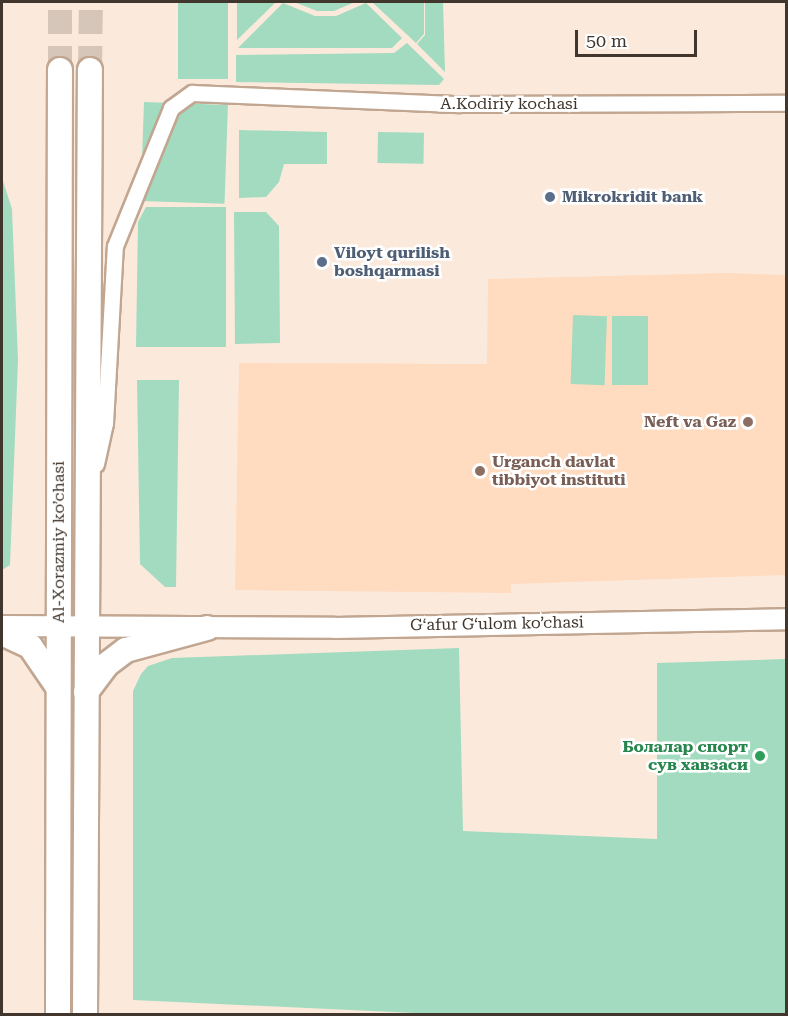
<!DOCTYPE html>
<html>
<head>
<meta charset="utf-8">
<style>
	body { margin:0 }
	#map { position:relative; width:788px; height:1016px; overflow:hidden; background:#fbeadc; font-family:"Roboto Serif",serif }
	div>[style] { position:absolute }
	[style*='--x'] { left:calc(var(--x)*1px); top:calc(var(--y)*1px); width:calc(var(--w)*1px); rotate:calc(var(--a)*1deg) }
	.built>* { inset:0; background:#ffdbc0 }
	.green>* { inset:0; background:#a2dbbf; transform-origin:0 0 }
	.primary-tunnel>* { height:24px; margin-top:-12px; transform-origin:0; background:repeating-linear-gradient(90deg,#d6c6b9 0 24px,transparent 0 36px) }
	.roads { filter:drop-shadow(2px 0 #c1a691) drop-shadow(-2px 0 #c1a691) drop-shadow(0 2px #c1a691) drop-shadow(0 -2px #c1a691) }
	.minor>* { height:15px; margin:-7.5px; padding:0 7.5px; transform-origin:7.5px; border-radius:7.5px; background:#fff }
	.tertiary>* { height:20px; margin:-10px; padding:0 10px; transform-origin:10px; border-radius:10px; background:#fff }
	.primary>* { height:24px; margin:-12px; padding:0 12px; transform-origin:12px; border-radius:12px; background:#fff }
	.dots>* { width:16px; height:16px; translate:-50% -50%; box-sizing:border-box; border:3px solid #fff; border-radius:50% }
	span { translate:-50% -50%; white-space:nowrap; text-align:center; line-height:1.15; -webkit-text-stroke:5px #fff; paint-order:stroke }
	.street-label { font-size:16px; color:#41362d }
	.service-label { font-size:16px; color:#4e5e75; font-weight:700 }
	.left { translate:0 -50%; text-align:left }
	.education-label { font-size:16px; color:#785e54; font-weight:700 }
	.right { translate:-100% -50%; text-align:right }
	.leisure-label { font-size:16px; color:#27864d; font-weight:700 }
	.frame { position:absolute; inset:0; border:3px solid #41362d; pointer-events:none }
	.scale { position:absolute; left:575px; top:30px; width:122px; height:27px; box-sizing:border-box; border:3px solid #41362d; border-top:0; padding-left:8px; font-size:18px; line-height:21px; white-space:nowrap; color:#41362d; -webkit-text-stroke:4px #fff; paint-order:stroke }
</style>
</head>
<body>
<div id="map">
	<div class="built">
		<i style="clip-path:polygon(727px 273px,786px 275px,786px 575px,511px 584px,511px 593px,235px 590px,239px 363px,487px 364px,488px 279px)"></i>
	</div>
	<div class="green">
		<i style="left:178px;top:2px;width:50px;height:77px"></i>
		<i style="clip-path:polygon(237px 2px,276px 2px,237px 40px)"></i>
		<i style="clip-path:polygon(294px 2px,355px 2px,334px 11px,317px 11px)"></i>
		<i style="clip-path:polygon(372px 2px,424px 2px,424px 34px,416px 43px)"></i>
		<i style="clip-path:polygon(425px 2px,443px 2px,445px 72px,417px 44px,425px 35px)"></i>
		<i style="clip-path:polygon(283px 3px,315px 16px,336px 16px,366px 3px,402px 38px,392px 48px,238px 48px)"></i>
		<i style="clip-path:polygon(407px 43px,444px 79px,439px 85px,236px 82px,236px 55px,394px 53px)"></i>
		<i style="left:144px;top:102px;width:84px;height:99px;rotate:2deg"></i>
		<i style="clip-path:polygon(239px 130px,327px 132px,327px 164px,284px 164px,279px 182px,266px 197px,239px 198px)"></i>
		<i style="left:378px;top:132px;width:46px;height:31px;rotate:1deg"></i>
		<i style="clip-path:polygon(2px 178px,12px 209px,18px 360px,10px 565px,2px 570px)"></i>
		<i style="clip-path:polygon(146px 207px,226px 207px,226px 347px,136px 347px,138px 222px)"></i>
		<i style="clip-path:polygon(234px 212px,266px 212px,279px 226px,280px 343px,235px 344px)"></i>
		<i style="left:573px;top:315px;width:34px;height:69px;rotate:2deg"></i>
		<i style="left:612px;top:316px;width:36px;height:69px"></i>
		<i style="clip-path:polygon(137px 380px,179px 380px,176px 587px,165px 587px,140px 564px)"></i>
		<i style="clip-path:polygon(459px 648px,463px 831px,657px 839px,657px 663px,786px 659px,786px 1014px,436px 1014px,133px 1000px,133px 691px,141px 674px,148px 666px,172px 658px)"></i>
	</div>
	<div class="primary-tunnel">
		<i style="--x:60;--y:70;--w:68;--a:-90"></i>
		<i style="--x:90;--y:70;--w:68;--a:-89.2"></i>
	</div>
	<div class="roads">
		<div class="minor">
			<i style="--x:96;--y:464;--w:42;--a:-77.6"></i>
			<i style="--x:105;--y:423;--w:177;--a:-86.8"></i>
			<i style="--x:115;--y:246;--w:149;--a:-67.9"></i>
			<i style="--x:171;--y:108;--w:26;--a:-36"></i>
			<i style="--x:192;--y:93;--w:268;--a:2.4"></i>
			<i style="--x:460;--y:104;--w:326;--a:-0.2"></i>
		</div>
		<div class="tertiary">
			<i style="--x:2;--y:626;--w:333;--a:0.3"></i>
			<i style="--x:335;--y:628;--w:451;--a:-1.1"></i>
		</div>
		<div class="primary">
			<i style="--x:2;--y:633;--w:31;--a:25"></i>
			<i style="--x:30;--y:646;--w:50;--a:55.7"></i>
			<i style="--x:86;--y:692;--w:34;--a:-53"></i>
			<i style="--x:106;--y:665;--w:25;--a:-37"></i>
			<i style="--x:126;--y:650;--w:84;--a:-15.2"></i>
			<i style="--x:58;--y:1014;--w:944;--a:-89.88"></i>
			<i style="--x:85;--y:1014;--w:944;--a:-89.7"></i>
		</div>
	</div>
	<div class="dots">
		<i style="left:550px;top:197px;background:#5c6f8a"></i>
		<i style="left:322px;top:262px;background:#5c6f8a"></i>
		<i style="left:748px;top:422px;background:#8d6e63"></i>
		<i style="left:480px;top:471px;background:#8d6e63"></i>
		<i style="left:760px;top:756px;background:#2e9e5b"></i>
	</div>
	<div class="street-label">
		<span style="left:509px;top:104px">A.Kodiriy kochasi</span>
		<span style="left:59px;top:542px;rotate:-90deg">Al-Xorazmiy ko’chasi</span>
		<span style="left:497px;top:624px;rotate:-1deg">Gʻafur Gʻulom ko’chasi</span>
	</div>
	<div class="service-label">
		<span class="left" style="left:562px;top:197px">Mikrokridit bank</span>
		<span class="left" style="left:334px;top:262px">Viloyt qurilish<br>boshqarmasi</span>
	</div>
	<div class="education-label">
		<span class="right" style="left:736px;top:422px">Neft va Gaz</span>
		<span class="left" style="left:492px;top:471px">Urganch davlat<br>tibbiyot instituti</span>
	</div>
	<div class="leisure-label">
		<span class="right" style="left:748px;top:756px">Болалар спорт<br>сув хавзаси</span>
	</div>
	<div class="frame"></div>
	<div class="scale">50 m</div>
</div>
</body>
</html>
